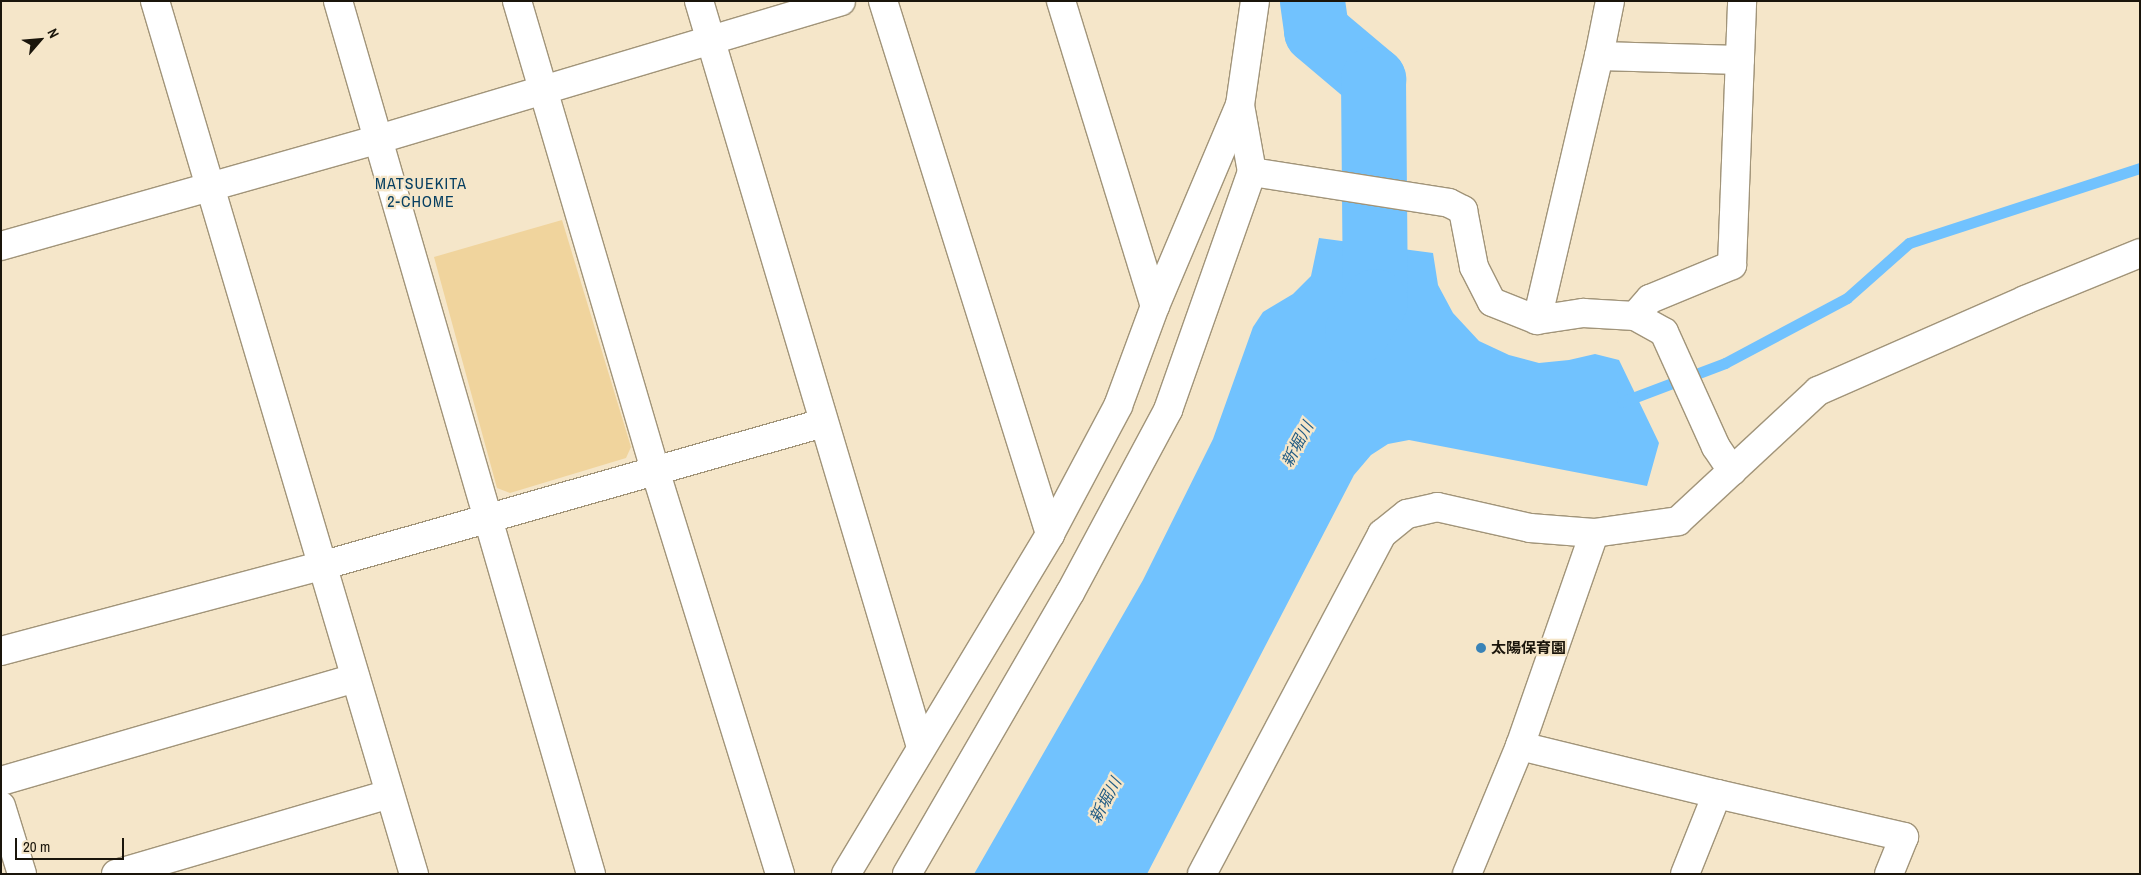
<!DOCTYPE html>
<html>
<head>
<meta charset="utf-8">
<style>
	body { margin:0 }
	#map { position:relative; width:2141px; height:875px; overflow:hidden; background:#f5e6c9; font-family:"Archivo Narrow","Noto Sans JP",sans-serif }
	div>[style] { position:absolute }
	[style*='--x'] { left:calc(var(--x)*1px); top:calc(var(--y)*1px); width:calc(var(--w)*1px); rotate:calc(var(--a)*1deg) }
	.green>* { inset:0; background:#f0d49d }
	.water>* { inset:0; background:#71c2fe }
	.stream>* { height:11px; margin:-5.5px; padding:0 5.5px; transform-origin:5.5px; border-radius:5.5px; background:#71c2fe }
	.river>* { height:65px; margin:-32.5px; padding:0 32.5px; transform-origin:32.5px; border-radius:32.5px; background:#71c2fe }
	.roads { filter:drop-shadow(1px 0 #a19479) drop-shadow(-1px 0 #a19479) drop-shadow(0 1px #a19479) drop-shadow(0 -1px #a19479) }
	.minor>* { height:28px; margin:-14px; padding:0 14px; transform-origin:14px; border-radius:14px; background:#fff }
	.primary>* { height:28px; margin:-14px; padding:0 14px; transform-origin:14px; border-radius:14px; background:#fff }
	.dots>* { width:14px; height:14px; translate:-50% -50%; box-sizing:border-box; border:2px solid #f5e6c9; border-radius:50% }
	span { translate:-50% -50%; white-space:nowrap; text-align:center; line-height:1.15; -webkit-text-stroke:4.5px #f5e6c9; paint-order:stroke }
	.poi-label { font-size:15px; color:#1a150b; font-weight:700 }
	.left { translate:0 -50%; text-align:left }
	.neighbourhood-label { font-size:16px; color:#073f61; letter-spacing:1px }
	.water-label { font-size:16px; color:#225c84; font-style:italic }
	.frame { position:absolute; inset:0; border:2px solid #1a150b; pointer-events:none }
	.north { position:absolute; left:15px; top:15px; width:50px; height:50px; -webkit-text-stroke:4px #f5e6c9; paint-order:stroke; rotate:63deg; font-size:14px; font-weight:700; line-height:20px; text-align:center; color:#1a150b }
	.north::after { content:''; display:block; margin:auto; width:18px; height:22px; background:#1a150b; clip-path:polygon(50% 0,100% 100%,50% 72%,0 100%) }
	.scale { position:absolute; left:15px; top:838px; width:109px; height:22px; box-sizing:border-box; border:2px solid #1a150b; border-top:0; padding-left:6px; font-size:15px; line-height:18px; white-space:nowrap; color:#1a150b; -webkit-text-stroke:4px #f5e6c9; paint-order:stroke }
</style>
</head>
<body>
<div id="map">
	<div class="green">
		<i style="clip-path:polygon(562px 220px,631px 447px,626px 458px,510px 493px,497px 488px,434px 257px)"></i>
	</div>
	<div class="water">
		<i style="clip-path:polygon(1319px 238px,1433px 253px,1438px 285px,1453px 313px,1479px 341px,1509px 355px,1539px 363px,1569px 360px,1595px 354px,1619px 360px,1659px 443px,1647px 486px,1409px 440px,1388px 444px,1371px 455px,1354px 475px,1147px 874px,974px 874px,1143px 580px,1213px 439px,1253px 327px,1263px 312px,1293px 294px,1311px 276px)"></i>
	</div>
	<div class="stream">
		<i style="--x:1622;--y:402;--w:110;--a:-20.7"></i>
		<i style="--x:1725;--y:363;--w:138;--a:-28"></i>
		<i style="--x:1847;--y:298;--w:83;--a:-41.6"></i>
		<i style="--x:1909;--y:243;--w:243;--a:-18"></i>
	</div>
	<div class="river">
		<i style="--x:1312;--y:1;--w:30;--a:82"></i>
		<i style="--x:1316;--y:31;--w:75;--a:40.1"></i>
		<i style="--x:1373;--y:79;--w:222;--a:89.5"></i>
		<i style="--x:1375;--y:301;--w:35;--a:121"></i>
	</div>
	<div class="roads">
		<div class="minor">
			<i style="--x:155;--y:1;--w:911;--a:73.48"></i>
			<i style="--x:338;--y:1;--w:909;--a:73.84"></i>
			<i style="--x:517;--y:1;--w:489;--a:73.6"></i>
			<i style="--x:655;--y:470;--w:423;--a:72.8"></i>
			<i style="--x:699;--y:1;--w:778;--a:73.43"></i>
			<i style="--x:883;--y:1;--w:559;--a:72.6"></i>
			<i style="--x:1061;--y:1;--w:319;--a:72.9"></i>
			<i style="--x:1610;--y:1;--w:56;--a:101.3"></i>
			<i style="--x:1599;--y:56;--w:141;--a:1.6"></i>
			<i style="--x:1252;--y:172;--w:199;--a:8.9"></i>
			<i style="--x:1449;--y:203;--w:16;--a:27"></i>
			<i style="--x:1463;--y:210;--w:58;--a:79.1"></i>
			<i style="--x:1474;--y:267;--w:39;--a:63"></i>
			<i style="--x:1492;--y:302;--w:48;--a:21.8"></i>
			<i style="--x:1537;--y:320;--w:47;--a:-8.7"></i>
			<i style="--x:1583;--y:313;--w:52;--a:3.3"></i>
			<i style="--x:1635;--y:316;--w:33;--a:29"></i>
			<i style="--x:1664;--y:332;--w:126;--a:65.7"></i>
			<i style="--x:1716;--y:447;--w:29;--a:56"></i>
			<i style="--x:1;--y:246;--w:393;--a:-15.8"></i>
			<i style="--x:379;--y:139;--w:482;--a:-16.6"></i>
			<i style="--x:1635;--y:316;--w:23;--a:-49"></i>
			<i style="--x:1650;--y:299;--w:89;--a:-22.5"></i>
			<i style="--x:1732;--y:265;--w:264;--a:-87.8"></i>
			<i style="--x:1537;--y:320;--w:271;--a:-76.8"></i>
			<i style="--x:1;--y:651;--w:331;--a:-14.9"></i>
			<i style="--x:321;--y:566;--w:522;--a:-15.9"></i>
			<i style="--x:1520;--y:746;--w:203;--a:13.7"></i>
			<i style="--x:1717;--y:794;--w:86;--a:111.8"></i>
			<i style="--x:1;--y:781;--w:369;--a:-16.2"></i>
			<i style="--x:1717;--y:794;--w:192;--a:12.9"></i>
			<i style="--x:1904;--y:837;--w:40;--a:112"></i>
			<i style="--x:116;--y:874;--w:285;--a:-16.3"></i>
			<i style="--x:846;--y:874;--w:397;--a:-59"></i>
			<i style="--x:1050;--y:534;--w:145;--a:-62"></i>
			<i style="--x:1118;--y:406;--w:107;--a:-69.7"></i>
			<i style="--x:1155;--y:306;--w:218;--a:-67.1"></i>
			<i style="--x:1240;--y:105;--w:105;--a:-81.8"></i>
			<i style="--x:907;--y:874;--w:325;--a:-59.9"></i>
			<i style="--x:1070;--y:593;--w:208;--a:-61.8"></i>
			<i style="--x:1168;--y:410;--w:252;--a:-70.6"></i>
			<i style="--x:1252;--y:172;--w:68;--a:-100.2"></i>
			<i style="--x:1202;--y:874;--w:385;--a:-62.1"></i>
			<i style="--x:1382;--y:534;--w:32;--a:-39"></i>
			<i style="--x:1407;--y:514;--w:31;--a:-13"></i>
			<i style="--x:1437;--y:507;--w:95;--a:12.7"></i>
			<i style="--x:1530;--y:528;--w:64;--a:4.5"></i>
			<i style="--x:1594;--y:533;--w:85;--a:-8.1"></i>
			<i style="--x:1678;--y:521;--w:191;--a:-42.9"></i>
			<i style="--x:1818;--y:391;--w:226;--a:-23.7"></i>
			<i style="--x:2025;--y:300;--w:124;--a:-22.2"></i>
			<i style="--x:1467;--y:874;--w:139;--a:-67.5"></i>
			<i style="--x:1520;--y:746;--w:225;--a:-70.8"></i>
		</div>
		<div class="primary">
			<i style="--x:1;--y:806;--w:71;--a:72.8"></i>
		</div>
	</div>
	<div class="dots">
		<i style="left:1481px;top:648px;background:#3983b7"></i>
	</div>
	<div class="poi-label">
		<span class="left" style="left:1491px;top:648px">太陽保育園</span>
	</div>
	<div class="neighbourhood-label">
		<span style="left:421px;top:192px">MATSUEKITA<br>2-CHOME</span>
	</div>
	<div class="water-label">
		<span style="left:1297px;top:444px;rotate:-62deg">新堀川</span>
		<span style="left:1105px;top:800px;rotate:-62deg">新堀川</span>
	</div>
	<div class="frame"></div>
	<div class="north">N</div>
	<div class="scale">20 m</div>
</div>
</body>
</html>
